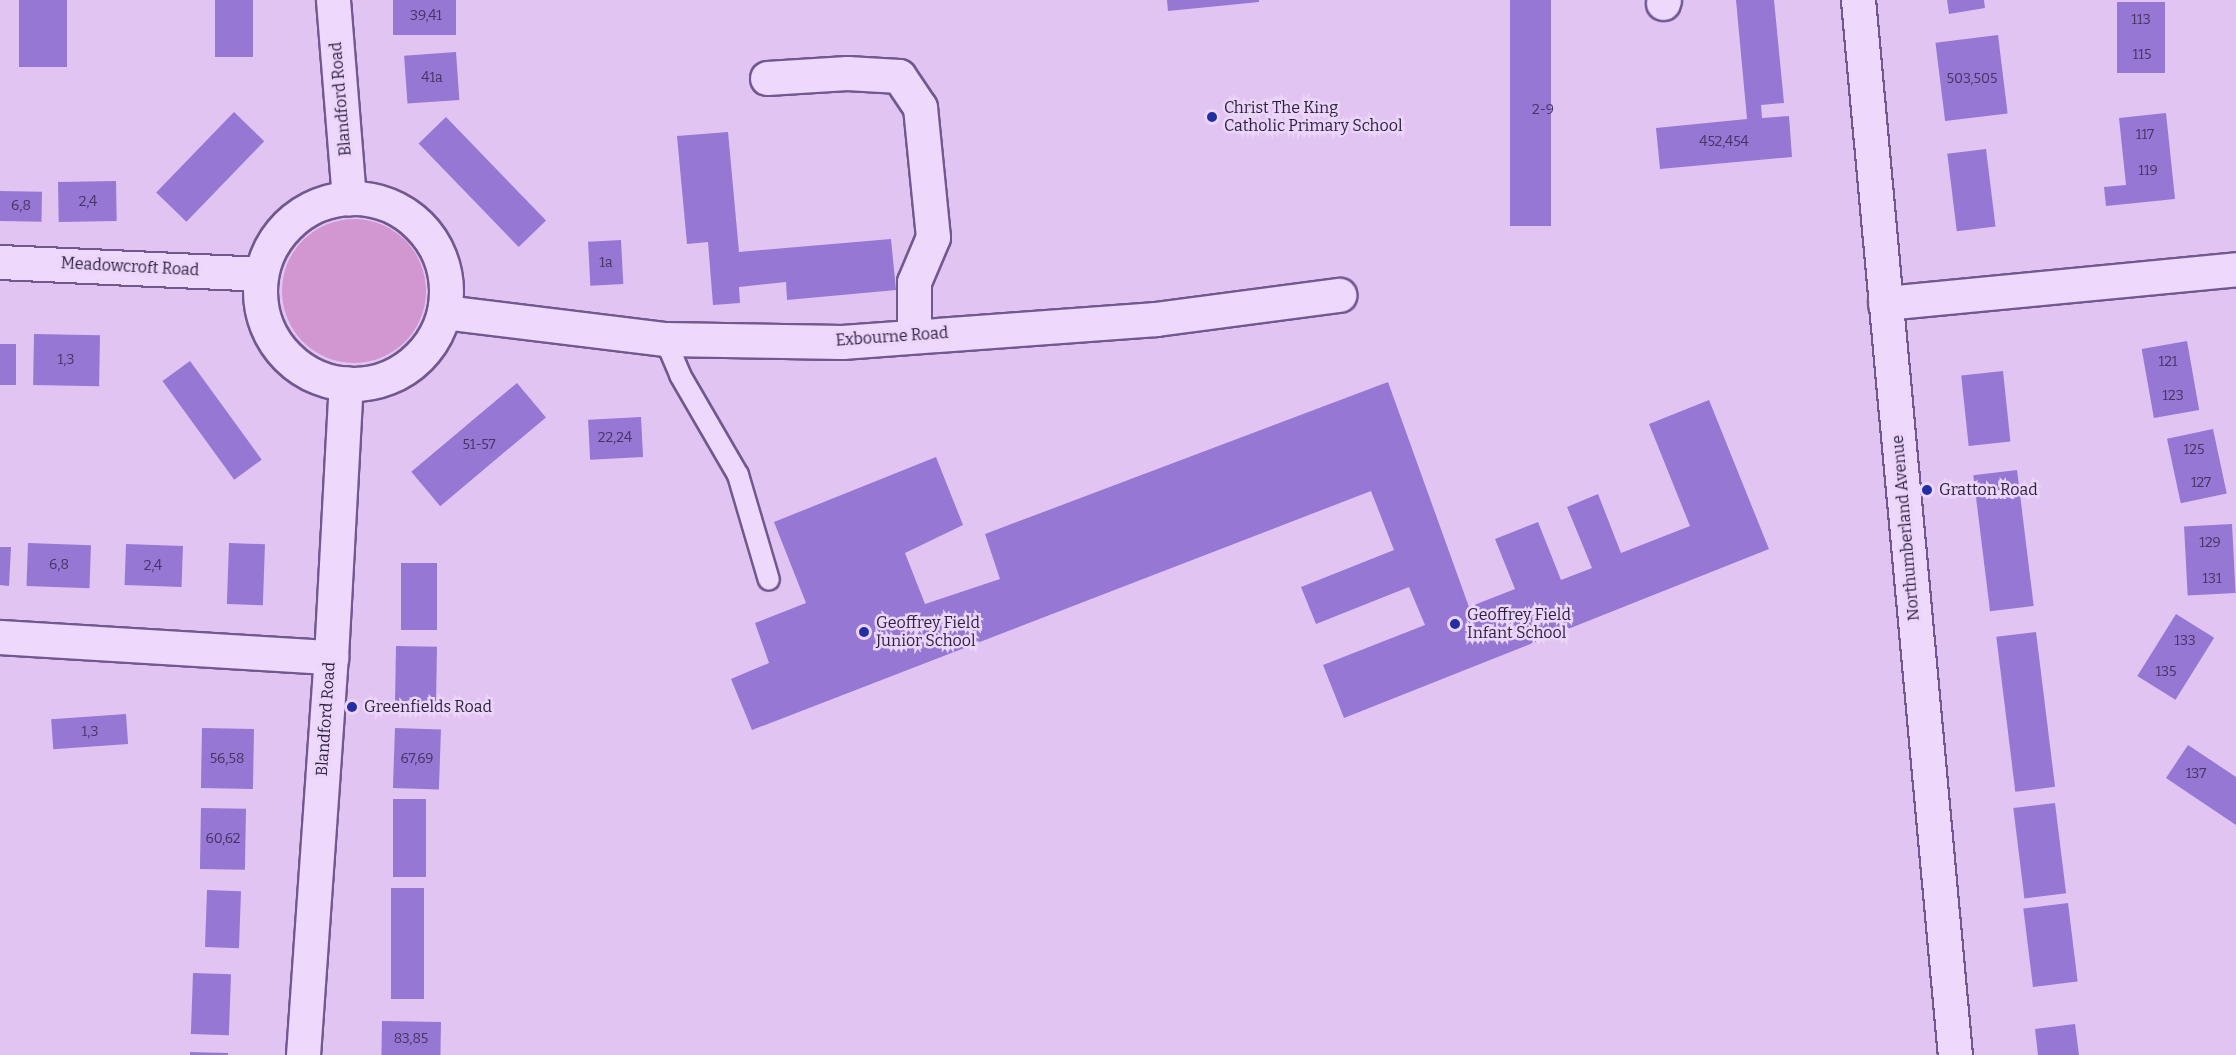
<!DOCTYPE html>
<html>
<head>
<meta charset="utf-8">
<style>
	body { margin:0 }
	#map { position:relative; width:2236px; height:1055px; overflow:hidden; background:#e1c4f2; font-family:Bitter,serif }
	div>[style] { position:absolute }
	[style*='--x'] { left:calc(var(--x)*1px); top:calc(var(--y)*1px); width:calc(var(--w)*1px); rotate:calc(var(--a)*1deg) }
	.green>* { inset:0; background:#d297d0 }
	.round { border-radius:50% }
	.building>* { inset:0; background:#9677d4; transform-origin:0 0 }
	.roads { filter:drop-shadow(2px 0 #71588f) drop-shadow(-2px 0 #71588f) drop-shadow(0 2px #71588f) drop-shadow(0 -2px #71588f) }
	.lane>* { height:20px; margin:-10px; padding:0 10px; transform-origin:10px; border-radius:10px; background:#eed9fc }
	.street>* { height:33px; margin:-16.5px; padding:0 16.5px; transform-origin:16.5px; border-radius:16.5px; background:#eed9fc }
	.street>.ring { margin:-16.5px; padding:0; box-sizing:content-box; background:none; border:33px solid #eed9fc; border-radius:50% }
	.secondary>* { height:33px; margin:-16.5px; padding:0 16.5px; transform-origin:16.5px; border-radius:16.5px; background:#eed9fc }
	.dots>* { width:16px; height:16px; translate:-50% -50%; box-sizing:border-box; border:3px solid #ebd5f9; border-radius:50% }
	span { translate:-50% -50%; white-space:nowrap; text-align:center; line-height:1.15; -webkit-text-stroke:5px #ebd5f9; paint-order:stroke }
	.number-label { font-size:14px; color:#463464 }
	.number-label span { -webkit-text-stroke-width:0 }
	.street-label { font-size:16px; color:#2b1e3e }
	.poi-label { font-size:16px; color:#2b1e3e }
	.left { translate:0 -50%; text-align:left }
</style>
</head>
<body>
<div id="map">
	<div class="green">
		<i class="round" style="left:282px;top:219px;width:144px;height:144px"></i>
	</div>
	<div class="building">
		<i style="left:19px;top:0;width:48px;height:67px"></i>
		<i style="left:215px;top:0;width:38px;height:57px"></i>
		<i style="left:393px;top:0;width:63px;height:35px"></i>
		<i style="clip-path:polygon(1167px 0,1259px 0,1259px 2px,1168px 11px)"></i>
		<i style="left:1510px;top:0;width:41px;height:226px"></i>
		<i style="clip-path:polygon(1736px 0,1774px 0,1784px 103px,1761px 105px,1762px 118px,1789px 116px,1792px 157px,1660px 169px,1656px 128px,1747px 119px)"></i>
		<i style="clip-path:polygon(1947px 0,1984px 0,1985px 8px,1949px 14px)"></i>
		<i style="left:2117px;top:2px;width:48px;height:71px"></i>
		<i style="left:1998px;top:35px;width:79px;height:63px;rotate:83deg"></i>
		<i style="left:456px;top:52px;width:48px;height:52px;rotate:86deg"></i>
		<i style="left:234px;top:112px;width:42px;height:112px;rotate:44deg"></i>
		<i style="clip-path:polygon(2166px 113px,2175px 199px,2106px 206px,2104px 187px,2126px 185px,2119px 118px)"></i>
		<i style="left:446px;top:117px;width:144px;height:38px;rotate:46deg"></i>
		<i style="clip-path:polygon(728px 132px,739px 252px,891px 239px,896px 290px,787px 300px,786px 282px,739px 287px,740px 303px,713px 305px,708px 242px,687px 244px,677px 136px)"></i>
		<i style="left:1986px;top:149px;width:78px;height:39px;rotate:83deg"></i>
		<i style="left:116px;top:181px;width:40px;height:58px;rotate:89deg"></i>
		<i style="left:0;top:191px;width:42px;height:30px;rotate:1deg"></i>
		<i style="left:621px;top:240px;width:44px;height:33px;rotate:87deg"></i>
		<i style="left:34px;top:334px;width:66px;height:51px;rotate:1deg"></i>
		<i style="left:2187px;top:341px;width:70px;height:46px;rotate:80deg"></i>
		<i style="left:0;top:344px;width:16px;height:41px"></i>
		<i style="left:190px;top:361px;width:122px;height:34px;rotate:54deg"></i>
		<i style="left:2003px;top:371px;width:71px;height:42px;rotate:84deg"></i>
		<i style="clip-path:polygon(1388px 382px,1469px 607px,1515px 589px,1495px 539px,1538px 522px,1561px 580px,1592px 568px,1567px 507px,1598px 494px,1621px 553px,1690px 526px,1649px 424px,1709px 400px,1769px 549px,1344px 718px,1323px 665px,1425px 625px,1409px 587px,1316px 624px,1301px 587px,1394px 550px,1371px 491px,752px 730px,731px 679px,769px 663px,755px 623px,806px 603px,774px 522px,936px 457px,963px 525px,905px 553px,925px 604px,1000px 579px,985px 534px)"></i>
		<i style="left:517px;top:383px;width:45px;height:138px;rotate:50deg"></i>
		<i style="left:641px;top:417px;width:40px;height:53px;rotate:87deg"></i>
		<i style="left:2213px;top:429px;width:66px;height:47px;rotate:78deg"></i>
		<i style="left:2017px;top:470px;width:137px;height:44px;rotate:83deg"></i>
		<i style="left:2232px;top:524px;width:69px;height:48px;rotate:87deg"></i>
		<i style="left:28px;top:543px;width:63px;height:43px;rotate:2deg"></i>
		<i style="left:229px;top:543px;width:36px;height:61px;rotate:2deg"></i>
		<i style="left:126px;top:544px;width:57px;height:41px;rotate:2deg"></i>
		<i style="clip-path:polygon(0 547px,11px 547px,9px 586px,0 585px)"></i>
		<i style="left:401px;top:563px;width:36px;height:67px"></i>
		<i style="left:2176px;top:614px;width:45px;height:73px;rotate:32deg"></i>
		<i style="left:2036px;top:632px;width:156px;height:40px;rotate:83deg"></i>
		<i style="left:396px;top:646px;width:41px;height:63px;rotate:1deg"></i>
		<i style="left:126px;top:714px;width:30px;height:75px;rotate:86deg"></i>
		<i style="left:202px;top:728px;width:52px;height:60px;rotate:1deg"></i>
		<i style="left:395px;top:728px;width:46px;height:60px;rotate:2deg"></i>
		<i style="clip-path:polygon(2188px 745px,2236px 777px,2236px 825px,2166px 778px)"></i>
		<i style="left:393px;top:799px;width:33px;height:78px"></i>
		<i style="left:2055px;top:803px;width:91px;height:42px;rotate:83deg"></i>
		<i style="left:201px;top:808px;width:45px;height:61px;rotate:1deg"></i>
		<i style="left:391px;top:888px;width:33px;height:111px"></i>
		<i style="left:207px;top:890px;width:34px;height:57px;rotate:2deg"></i>
		<i style="left:2068px;top:903px;width:79px;height:45px;rotate:83deg"></i>
		<i style="left:193px;top:973px;width:38px;height:61px;rotate:2deg"></i>
		<i style="left:382px;top:1021px;width:59px;height:34px;rotate:1deg"></i>
		<i style="clip-path:polygon(2075px 1024px,2079px 1055px,2038px 1055px,2035px 1029px)"></i>
		<i style="clip-path:polygon(190px 1052px,228px 1053px,228px 1055px,190px 1055px)"></i>
	</div>
	<div class="roads">
		<div class="lane">
			<i style="--x:665;--y:339;--w:39;--a:67"></i>
			<i style="--x:680;--y:375;--w:116;--a:59.9"></i>
			<i style="--x:738;--y:475;--w:109;--a:73.6"></i>
		</div>
		<div class="street">
			<i style="--x:333;--y:0;--w:199;--a:85.4"></i>
			<i style="--x:1663;--y:3;--w:3;--a:-72"></i>
			<i style="--x:767;--y:78;--w:80;--a:-3.6"></i>
			<i style="--x:847;--y:73;--w:52;--a:3.3"></i>
			<i style="--x:899;--y:76;--w:37;--a:56"></i>
			<i style="--x:920;--y:107;--w:131;--a:84.3"></i>
			<i style="--x:933;--y:237;--w:49;--a:112.9"></i>
			<i style="--x:914;--y:282;--w:54;--a:90"></i>
			<i class="ring" style="left:260px;top:198px;width:153px;height:153px"></i>
			<i style="--x:0;--y:262;--w:261;--a:2.6"></i>
			<i style="--x:1885;--y:303;--w:353;--a:-5.5"></i>
			<i style="--x:444;--y:312;--w:223;--a:7"></i>
			<i style="--x:665;--y:339;--w:177;--a:1"></i>
			<i style="--x:842;--y:342;--w:315;--a:-4.2"></i>
			<i style="--x:1156;--y:319;--w:185;--a:-7.5"></i>
			<i style="--x:0;--y:637;--w:332;--a:3.5"></i>
			<i style="--x:303;--y:1055;--w:399;--a:-86"></i>
			<i style="--x:331;--y:657;--w:274;--a:-86.9"></i>
		</div>
		<div class="secondary">
			<i style="--x:1858;--y:0;--w:1059;--a:84.75"></i>
		</div>
	</div>
	<div class="dots">
		<i style="left:1212px;top:117px;background:#232ea4"></i>
		<i style="left:1927px;top:490px;background:#232ea4"></i>
		<i style="left:1455px;top:624px;background:#232ea4"></i>
		<i style="left:864px;top:632px;background:#232ea4"></i>
		<i style="left:352px;top:707px;background:#232ea4"></i>
	</div>
	<div class="number-label">
		<span style="left:426px;top:16px">39,41</span>
		<span style="left:2141px;top:20px">113</span>
		<span style="left:2142px;top:55px">115</span>
		<span style="left:432px;top:78px">41a</span>
		<span style="left:1972px;top:79px">503,505</span>
		<span style="left:1543px;top:110px">2-9</span>
		<span style="left:2145px;top:135px">117</span>
		<span style="left:1724px;top:142px">452,454</span>
		<span style="left:2148px;top:171px">119</span>
		<span style="left:88px;top:202px">2,4</span>
		<span style="left:21px;top:206px">6,8</span>
		<span style="left:606px;top:263px">1a</span>
		<span style="left:66px;top:360px">1,3</span>
		<span style="left:2168px;top:362px">121</span>
		<span style="left:2173px;top:396px">123</span>
		<span style="left:615px;top:438px">22,24</span>
		<span style="left:479px;top:445px">51-57</span>
		<span style="left:2194px;top:450px">125</span>
		<span style="left:2201px;top:483px">127</span>
		<span style="left:2210px;top:543px">129</span>
		<span style="left:59px;top:565px">6,8</span>
		<span style="left:153px;top:566px">2,4</span>
		<span style="left:2212px;top:579px">131</span>
		<span style="left:2185px;top:641px">133</span>
		<span style="left:2166px;top:672px">135</span>
		<span style="left:90px;top:732px">1,3</span>
		<span style="left:227px;top:759px">56,58</span>
		<span style="left:417px;top:759px">67,69</span>
		<span style="left:2196px;top:774px">137</span>
		<span style="left:223px;top:839px">60,62</span>
		<span style="left:411px;top:1039px">83,85</span>
	</div>
	<div class="street-label">
		<span style="left:341px;top:99px;rotate:-95deg">Blandford Road</span>
		<span style="left:130px;top:267px;rotate:3deg">Meadowcroft Road</span>
		<span style="left:892px;top:337px;rotate:-4deg">Exbourne Road</span>
		<span style="left:1906px;top:528px;rotate:-95deg">Northumberland Avenue</span>
		<span style="left:326px;top:719px;rotate:-86deg">Blandford Road</span>
	</div>
	<div class="poi-label">
		<span class="left" style="left:1224px;top:117px">Christ The King<br>Catholic Primary School</span>
		<span class="left" style="left:1939px;top:490px">Gratton Road</span>
		<span class="left" style="left:1467px;top:624px">Geoffrey Field<br>Infant School</span>
		<span class="left" style="left:876px;top:632px">Geoffrey Field<br>Junior School</span>
		<span class="left" style="left:364px;top:707px">Greenfields Road</span>
	</div>
</div>
</body>
</html>
